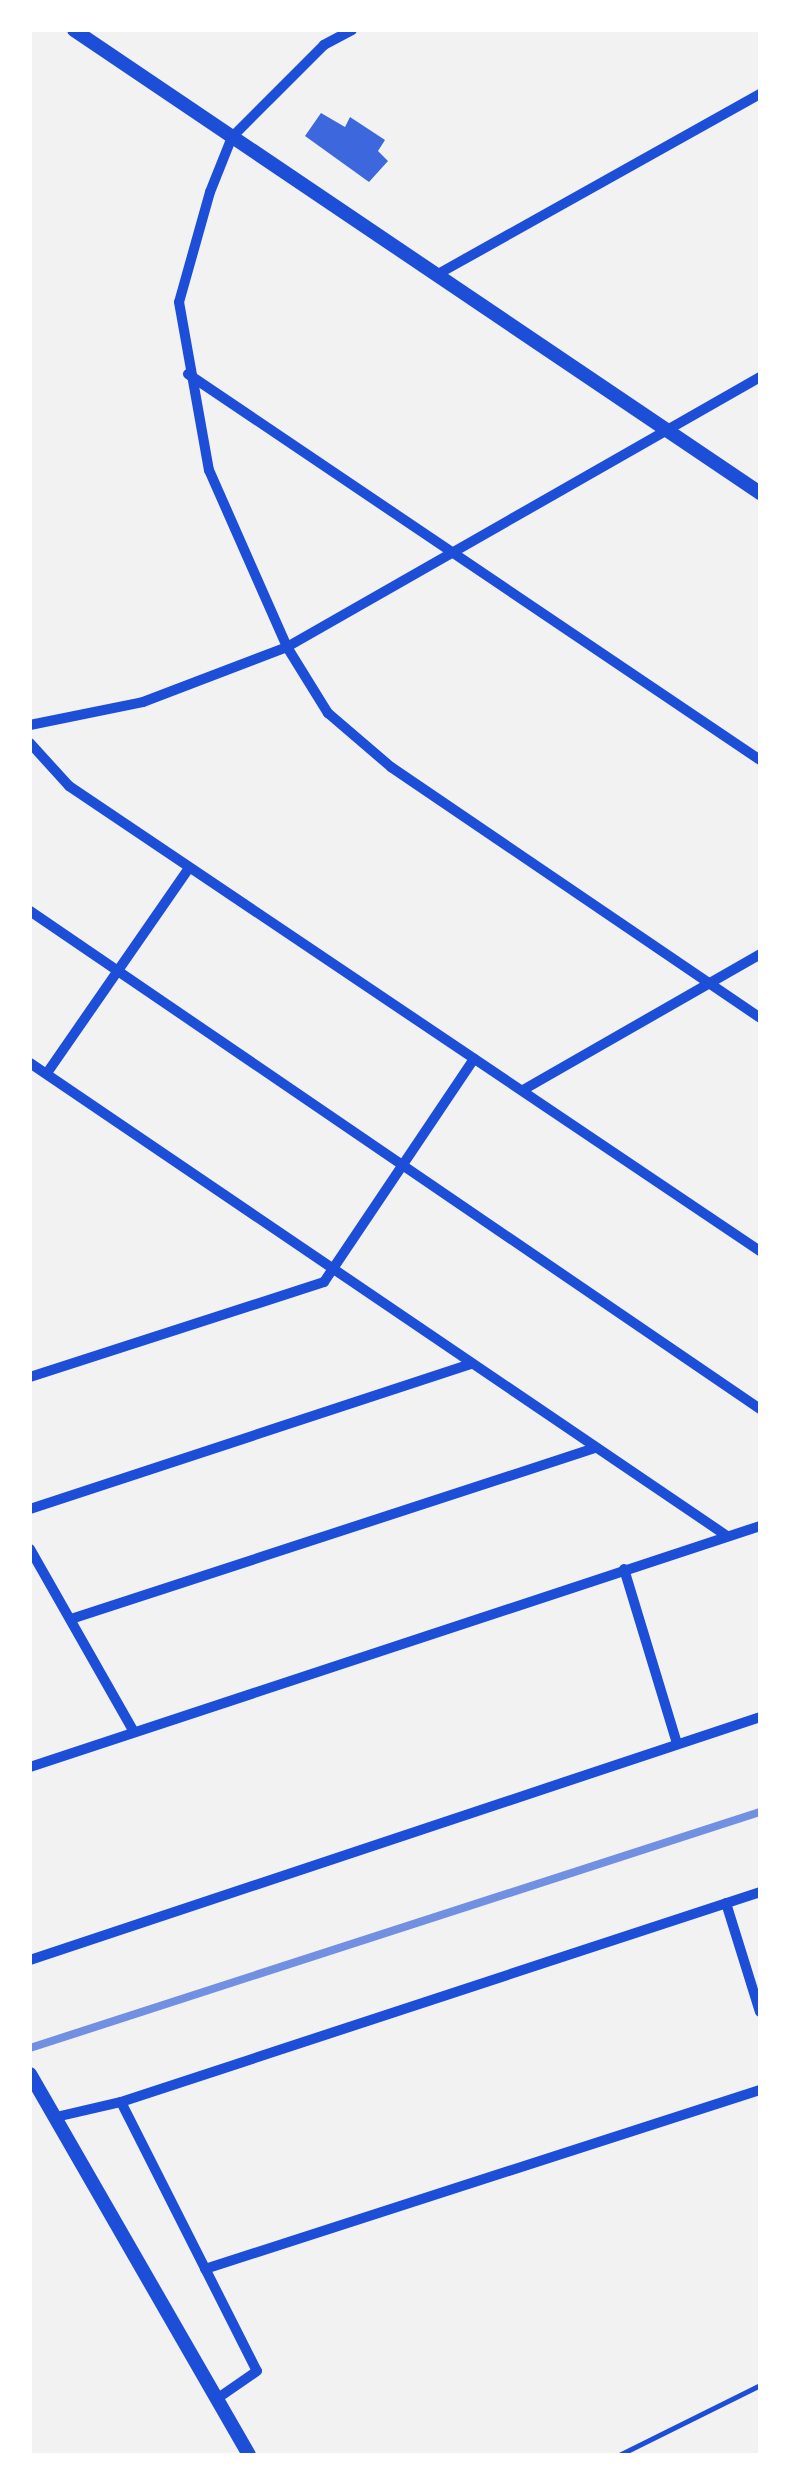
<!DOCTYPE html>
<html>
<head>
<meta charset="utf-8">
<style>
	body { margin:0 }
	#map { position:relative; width:790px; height:2485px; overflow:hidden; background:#f2f2f2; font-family:Karla,sans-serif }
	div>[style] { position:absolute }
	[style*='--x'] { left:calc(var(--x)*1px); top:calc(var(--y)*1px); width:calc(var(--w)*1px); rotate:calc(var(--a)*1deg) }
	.building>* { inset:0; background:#3d67dc }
	.service>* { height:5px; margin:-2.5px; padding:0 2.5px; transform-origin:2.5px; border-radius:2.5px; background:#1d4ed8 }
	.minor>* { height:10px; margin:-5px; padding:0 5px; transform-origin:5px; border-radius:5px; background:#1d4ed8 }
	.tertiary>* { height:14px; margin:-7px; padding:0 7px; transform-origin:7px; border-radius:7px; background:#1d4ed8 }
	.rail>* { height:8px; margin:-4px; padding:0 4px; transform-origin:4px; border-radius:4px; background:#7290e2 }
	span { translate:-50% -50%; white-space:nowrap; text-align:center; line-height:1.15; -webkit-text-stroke:10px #fff; paint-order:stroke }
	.frame { position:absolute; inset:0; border:32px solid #fff; pointer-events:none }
</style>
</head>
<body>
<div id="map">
	<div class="building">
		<i style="clip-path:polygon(321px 113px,345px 127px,350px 117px,385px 140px,378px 151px,388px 161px,369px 182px,305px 136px)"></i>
	</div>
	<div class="service">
		<i style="--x:619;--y:2455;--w:157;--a:-26.4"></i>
	</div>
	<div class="minor">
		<i style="--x:352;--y:30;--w:32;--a:152"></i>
		<i style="--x:324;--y:45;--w:130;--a:135"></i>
		<i style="--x:232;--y:137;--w:59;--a:111.8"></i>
		<i style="--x:210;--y:192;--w:114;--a:105.7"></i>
		<i style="--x:179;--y:302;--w:171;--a:79.9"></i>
		<i style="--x:209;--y:470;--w:193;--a:66.2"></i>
		<i style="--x:287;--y:647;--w:78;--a:58.2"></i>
		<i style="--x:328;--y:713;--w:83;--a:40.6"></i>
		<i style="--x:391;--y:767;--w:446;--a:34.2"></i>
		<i style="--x:438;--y:274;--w:369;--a:-29.2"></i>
		<i style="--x:188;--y:374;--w:690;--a:34.01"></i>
		<i style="--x:30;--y:725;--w:115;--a:-11.5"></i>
		<i style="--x:143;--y:702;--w:154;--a:-20.9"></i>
		<i style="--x:287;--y:647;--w:545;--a:-29.72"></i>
		<i style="--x:30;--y:743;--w:58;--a:47.8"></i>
		<i style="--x:69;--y:786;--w:833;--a:33.94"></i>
		<i style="--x:30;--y:911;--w:884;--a:34.3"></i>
		<i style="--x:30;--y:1063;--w:842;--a:34.16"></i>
		<i style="--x:47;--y:1073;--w:249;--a:-55.3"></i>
		<i style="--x:523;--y:1090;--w:273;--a:-29.8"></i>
		<i style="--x:30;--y:1377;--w:309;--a:-17.9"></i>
		<i style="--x:324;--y:1282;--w:269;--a:-56.1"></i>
		<i style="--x:30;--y:1509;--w:464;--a:-18.2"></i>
		<i style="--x:30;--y:1549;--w:210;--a:60.4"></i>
		<i style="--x:624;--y:1569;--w:182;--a:73.1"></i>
		<i style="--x:71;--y:1619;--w:551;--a:-18.07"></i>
		<i style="--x:30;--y:1767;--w:769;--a:-18.27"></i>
		<i style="--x:726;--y:1903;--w:114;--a:72.7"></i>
		<i style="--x:30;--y:1960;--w:769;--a:-18.41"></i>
		<i style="--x:121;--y:2102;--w:301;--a:63.2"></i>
		<i style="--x:257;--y:2371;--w:47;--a:145.3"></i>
		<i style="--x:56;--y:2117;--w:67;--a:-13"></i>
		<i style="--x:121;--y:2102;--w:673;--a:-18.19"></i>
		<i style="--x:205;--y:2269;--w:583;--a:-17.88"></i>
	</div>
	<div class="tertiary">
		<i style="--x:74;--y:30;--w:828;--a:34.02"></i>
		<i style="--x:30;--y:2074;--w:439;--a:60.1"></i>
	</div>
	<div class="rail">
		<i style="--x:30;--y:2048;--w:767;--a:-17.92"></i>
	</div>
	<div class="frame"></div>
</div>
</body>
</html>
